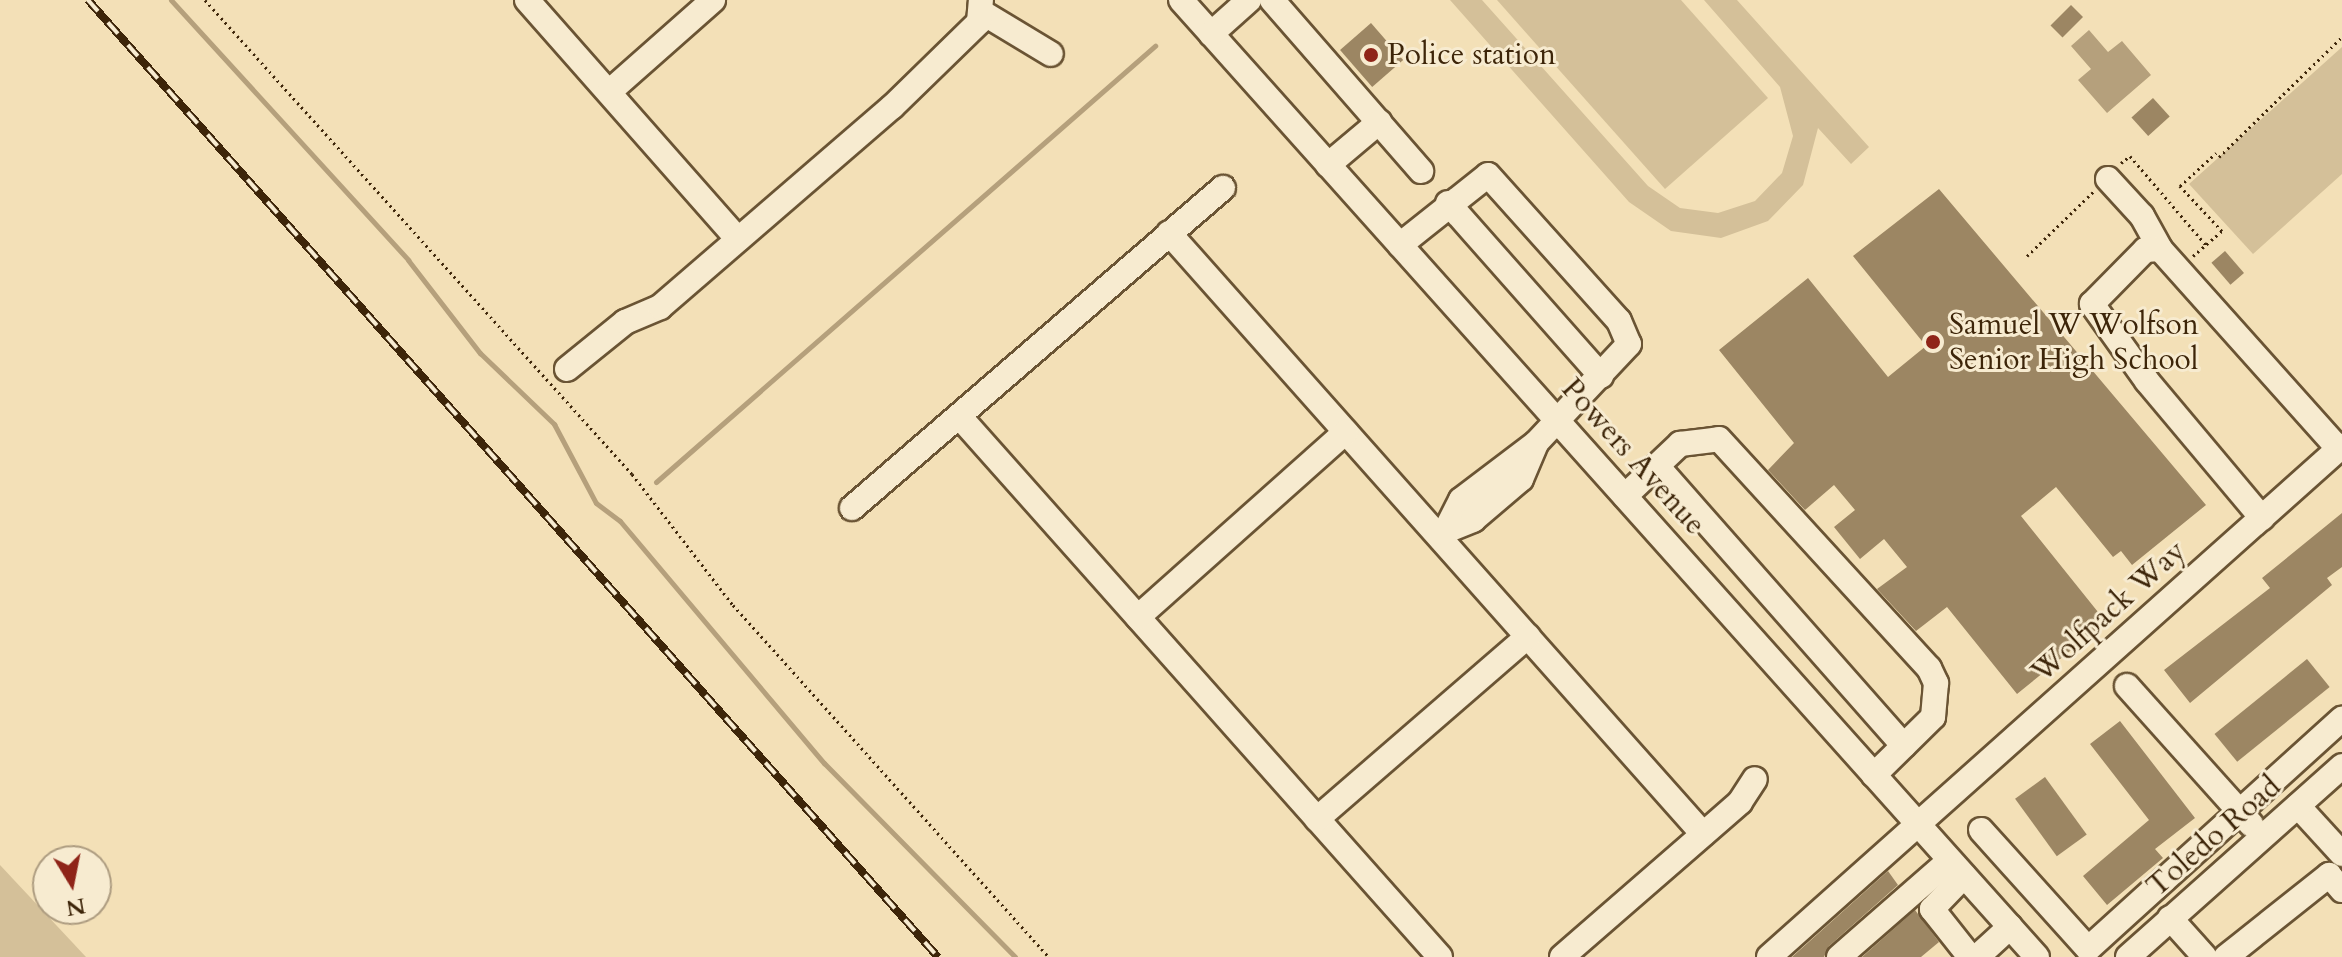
<!DOCTYPE html>
<html>
<head>
<meta charset="utf-8">
<style>
	body { margin:0 }
	#map { position:relative; width:2342px; height:957px; overflow:hidden; background:#f3e0b7; font-family:Cardo,serif }
	div>[style] { position:absolute }
	[style*='--x'] { left:calc(var(--x)*1px); top:calc(var(--y)*1px); width:calc(var(--w)*1px); rotate:calc(var(--a)*1deg) }
	.green>* { inset:0; background:#d4c099 }
	.water>* { inset:0; background:#b5a07c }
	.stream>* { height:5px; margin:-2.5px; padding:0 2.5px; transform-origin:2.5px; border-radius:2.5px; background:#b5a07c }
	.building>* { inset:0; background:#9c8663; transform-origin:0 0 }
	.path>* { height:3px; margin-top:-1.5px; transform-origin:0; background:repeating-linear-gradient(90deg,#3d2509 0 2px,transparent 0 6px) }
	.roads { filter:drop-shadow(2px 0 #6a5434) drop-shadow(-2px 0 #6a5434) drop-shadow(0 2px #6a5434) drop-shadow(0 -2px #6a5434) }
	.minor>* { height:24px; margin:-12px; padding:0 12px; transform-origin:12px; border-radius:12px; background:#f7ebd0 }
	.rail>* { height:8px; margin-top:-4px; transform-origin:0; background:repeating-linear-gradient(90deg,#f7ebd0 0 15px,#3d2509 0 30px); box-sizing:border-box; border-block:2px solid #3d2509 }
	.dots>* { width:22px; height:22px; translate:-50% -50%; box-sizing:border-box; border:4px solid #f7ebd0; border-radius:50% }
	span { translate:-50% -50%; white-space:nowrap; text-align:center; line-height:1.15; -webkit-text-stroke:6px #f7ebd0; paint-order:stroke }
	.poi-label { font-size:30px; color:#3d2509 }
	.left { translate:0 -50%; text-align:left }
	.street-label { font-size:30px; color:#3d2509 }
	.north { position:absolute; left:32px; top:845px; width:80px; height:80px; box-sizing:border-box; background:#f7ebd0; border:2px solid #ad9c80; border-radius:50%; rotate:170deg; font-size:22px; font-weight:700; line-height:32px; text-align:center; color:#3d2509 }
	.north::after { content:''; display:block; margin:auto; width:28px; height:36px; background:#8f2418; clip-path:polygon(50% 0,100% 100%,50% 72%,0 100%) }
</style>
</head>
<body>
<div id="map">
	<div class="green">
		<i style="clip-path:polygon(1450px 0,1482px 0,1648px 186px,1680px 208px,1718px 213px,1755px 201px,1782px 173px,1793px 136px,1780px 87px,1704px 0,1737px 0,1869px 147px,1851px 164px,1818px 128px,1803px 185px,1768px 221px,1721px 238px,1671px 231px,1629px 202px)"></i>
		<i style="clip-path:polygon(1497px 0,1681px 0,1768px 98px,1665px 189px)"></i>
		<i style="clip-path:polygon(2342px 47px,2342px 174px,2253px 254px,2189px 184px)"></i>
		<i style="clip-path:polygon(0 865px,86px 957px,0 957px)"></i>
	</div>
	<div class="water">
		<i style="clip-path:polygon(2089px 30px,2108px 52px,2122px 41px,2151px 75px,2107px 113px,2078px 80px,2091px 69px,2071px 46px)"></i>
	</div>
	<div class="stream">
		<i style="--x:171;--y:0;--w:352;--a:47.6"></i>
		<i style="--x:408;--y:260;--w:118;--a:52.3"></i>
		<i style="--x:480;--y:353;--w:103;--a:43.8"></i>
		<i style="--x:554;--y:424;--w:89;--a:62"></i>
		<i style="--x:596;--y:503;--w:30;--a:37"></i>
		<i style="--x:620;--y:521;--w:317;--a:49.9"></i>
		<i style="--x:824;--y:763;--w:272;--a:45.4"></i>
		<i style="--x:656;--y:482;--w:663;--a:-41.15"></i>
	</div>
	<div class="building">
		<i style="left:2071px;top:5px;width:17px;height:29px;rotate:45deg"></i>
		<i style="left:1371px;top:23px;width:49px;height:41px;rotate:49deg"></i>
		<i style="left:2153px;top:98px;width:25px;height:29px;rotate:48deg"></i>
		<i style="clip-path:polygon(1939px 189px,2206px 505px,2132px 565px,2121px 551px,2113px 557px,2056px 487px,2021px 516px,2106px 622px,2017px 694px,1947px 607px,1916px 631px,1877px 589px,1907px 567px,1884px 539px,1860px 559px,1834px 527px,1855px 510px,1834px 485px,1805px 510px,1768px 470px,1794px 443px,1719px 350px,1808px 278px,1888px 377px,1926px 346px,1853px 256px)"></i>
		<i style="left:2225px;top:251px;width:29px;height:18px;rotate:49deg"></i>
		<i style="clip-path:polygon(2342px 513px,2342px 567px,2327px 578px,2332px 585px,2190px 703px,2164px 670px,2270px 588px,2262px 578px)"></i>
		<i style="left:2307px;top:659px;width:36px;height:119px;rotate:51deg"></i>
		<i style="clip-path:polygon(2120px 721px,2195px 818px,2155px 849px,2163px 858px,2107px 905px,2083px 876px,2149px 820px,2090px 744px)"></i>
		<i style="left:2045px;top:777px;width:71px;height:37px;rotate:54deg"></i>
		<i style="clip-path:polygon(1888px 871px,1898px 885px,1829px 946px,1824px 957px,1792px 957px)"></i>
		<i style="clip-path:polygon(1915px 910px,1939px 942px,1921px 957px,1862px 957px)"></i>
	</div>
	<div class="path">
		<i style="--x:205;--y:0;--w:638;--a:47.99"></i>
		<i style="--x:632;--y:474;--w:165;--a:52.4"></i>
		<i style="--x:733;--y:605;--w:473;--a:48.1"></i>
		<i style="--x:2219;--y:157;--w:172;--a:-44.3"></i>
		<i style="--x:2121;--y:163;--w:11;--a:-38"></i>
		<i style="--x:2130;--y:156;--w:117;--a:49.5"></i>
		<i style="--x:2027;--y:256;--w:93;--a:-44.1"></i>
		<i style="--x:2193;--y:256;--w:38;--a:-41"></i>
		<i style="--x:2222;--y:231;--w:62;--a:-133"></i>
		<i style="--x:2180;--y:186;--w:49;--a:-42.5"></i>
	</div>
	<div class="roads">
		<div class="minor">
			<i style="--x:527;--y:0;--w:319;--a:48.6"></i>
			<i style="--x:1181;--y:0;--w:1284;--a:48.19"></i>
			<i style="--x:1272;--y:0;--w:227;--a:48.9"></i>
			<i style="--x:983;--y:13;--w:79;--a:31.1"></i>
			<i style="--x:1211;--y:34;--w:51;--a:-41.8"></i>
			<i style="--x:609;--y:92;--w:139;--a:-41.5"></i>
			<i style="--x:1328;--y:165;--w:67;--a:-40.1"></i>
			<i style="--x:2108;--y:179;--w:50;--a:47.4"></i>
			<i style="--x:2142;--y:216;--w:38;--a:61"></i>
			<i style="--x:1448;--y:203;--w:231;--a:48.5"></i>
			<i style="--x:1169;--y:233;--w:804;--a:48.38"></i>
			<i style="--x:1400;--y:245;--w:112;--a:-38.5"></i>
			<i style="--x:1488;--y:175;--w:196;--a:48.1"></i>
			<i style="--x:1619;--y:321;--w:25;--a:67"></i>
			<i style="--x:1629;--y:344;--w:136;--a:133.2"></i>
			<i style="--x:1536;--y:443;--w:94;--a:142.8"></i>
			<i style="--x:1461;--y:500;--w:31;--a:117"></i>
			<i style="--x:567;--y:369;--w:75;--a:-39"></i>
			<i style="--x:625;--y:322;--w:38;--a:-23"></i>
			<i style="--x:660;--y:307;--w:306;--a:-40.8"></i>
			<i style="--x:892;--y:107;--w:122;--a:-44.3"></i>
			<i style="--x:979;--y:22;--w:22;--a:-85"></i>
			<i style="--x:959;--y:416;--w:724;--a:48.36"></i>
			<i style="--x:1657;--y:466;--w:373;--a:48.6"></i>
			<i style="--x:1625;--y:496;--w:76;--a:-43.4"></i>
			<i style="--x:1680;--y:444;--w:39;--a:-7"></i>
			<i style="--x:1719;--y:439;--w:311;--a:47.5"></i>
			<i style="--x:1929;--y:668;--w:17;--a:65"></i>
			<i style="--x:1936;--y:683;--w:34;--a:95"></i>
			<i style="--x:1933;--y:717;--w:83;--a:135.5"></i>
			<i style="--x:852;--y:508;--w:490;--a:-40.8"></i>
			<i style="--x:2262;--y:518;--w:179;--a:-130"></i>
			<i style="--x:2147;--y:381;--w:95;--a:-125.5"></i>
			<i style="--x:2092;--y:304;--w:76;--a:-45.5"></i>
			<i style="--x:2145;--y:250;--w:15;--a:-4"></i>
			<i style="--x:2160;--y:249;--w:268;--a:48.2"></i>
			<i style="--x:1441;--y:533;--w:35;--a:-22"></i>
			<i style="--x:1473;--y:520;--w:63;--a:-40.5"></i>
			<i style="--x:1521;--y:479;--w:39;--a:-67"></i>
			<i style="--x:1138;--y:617;--w:278;--a:-41.7"></i>
			<i style="--x:2127;--y:686;--w:186;--a:48.1"></i>
			<i style="--x:2298;--y:806;--w:65;--a:47.5"></i>
			<i style="--x:1317;--y:819;--w:279;--a:-40.9"></i>
			<i style="--x:1981;--y:830;--w:160;--a:48"></i>
			<i style="--x:2088;--y:949;--w:343;--a:-42.2"></i>
			<i style="--x:1964;--y:876;--w:46;--a:134.1"></i>
			<i style="--x:1932;--y:909;--w:61;--a:51.6"></i>
			<i style="--x:2170;--y:918;--w:52;--a:48.1"></i>
			<i style="--x:1562;--y:957;--w:236;--a:-41"></i>
			<i style="--x:1740;--y:802;--w:27;--a:-57"></i>
			<i style="--x:1769;--y:957;--w:768;--a:-41.73"></i>
			<i style="--x:1839;--y:957;--w:147;--a:-41.1"></i>
			<i style="--x:1977;--y:957;--w:45;--a:-42.3"></i>
			<i style="--x:2128;--y:957;--w:287;--a:-41.7"></i>
			<i style="--x:2226;--y:957;--w:132;--a:-38.5"></i>
			<i style="--x:2329;--y:875;--w:20;--a:49"></i>
		</div>
	</div>
	<div class="rail">
		<i style="--x:88;--y:0;--w:1280;--a:48.39"></i>
	</div>
	<div class="dots">
		<i style="left:1371px;top:55px;background:#8f2418"></i>
		<i style="left:1933px;top:342px;background:#8f2418"></i>
	</div>
	<div class="poi-label">
		<span class="left" style="left:1387px;top:55px">Police station</span>
		<span class="left" style="left:1949px;top:342px">Samuel W Wolfson<br>Senior High School</span>
	</div>
	<div class="street-label">
		<span style="left:1633px;top:457px;rotate:48deg">Powers Avenue</span>
		<span style="left:2109px;top:612px;rotate:-42deg">Wolfpack Way</span>
		<span style="left:2214px;top:837px;rotate:-41deg">Toledo Road</span>
	</div>
	<div class="north">N</div>
</div>
</body>
</html>
